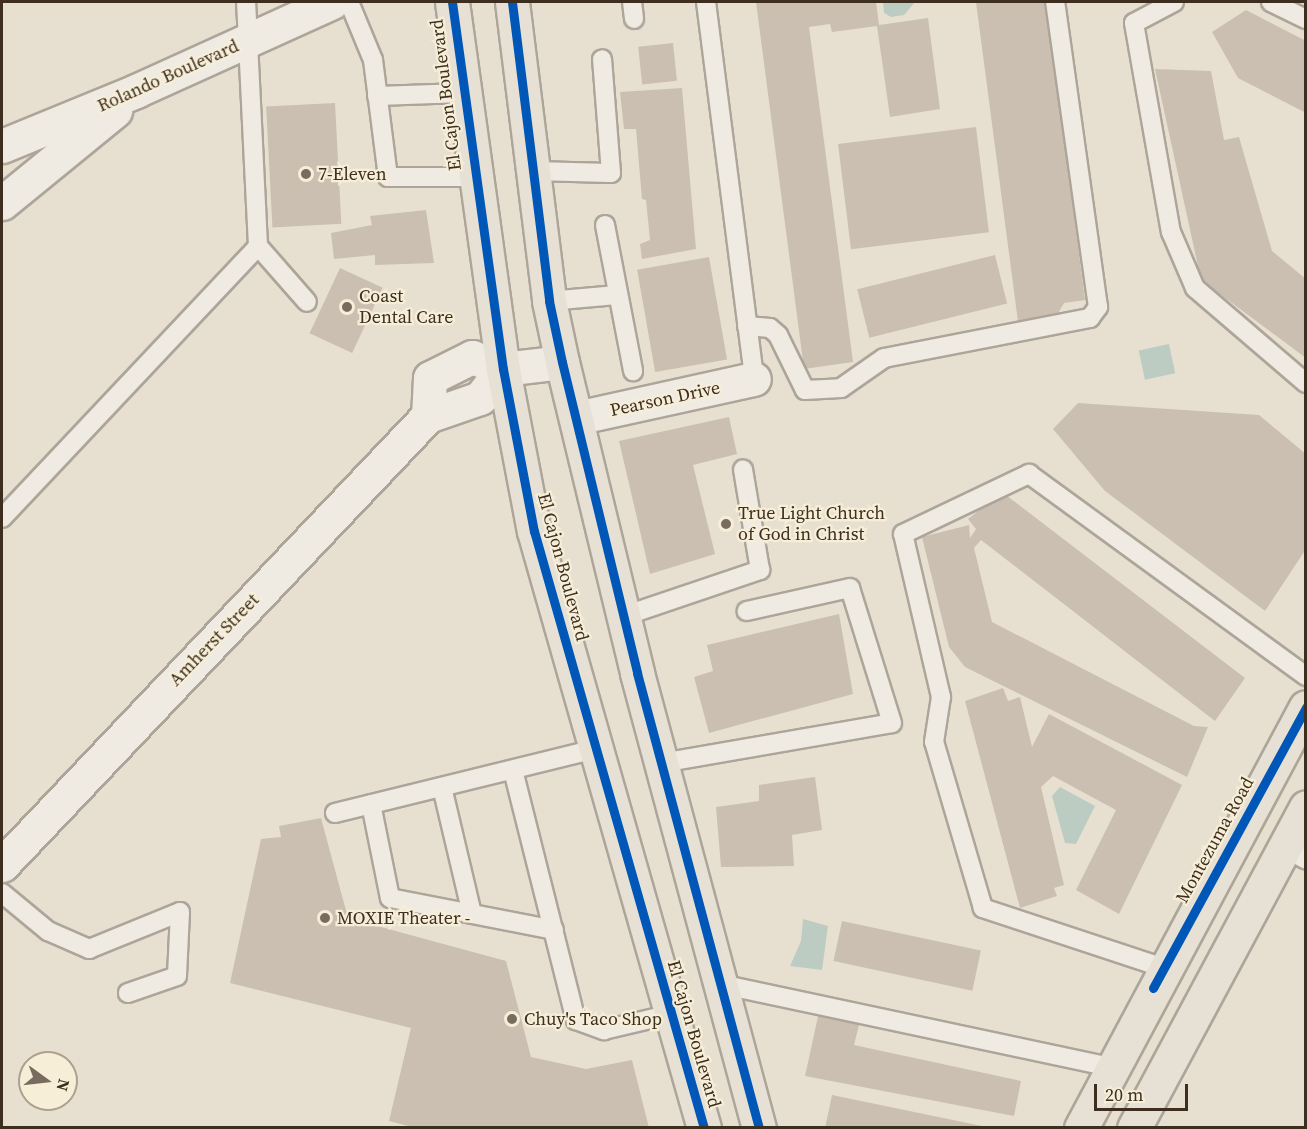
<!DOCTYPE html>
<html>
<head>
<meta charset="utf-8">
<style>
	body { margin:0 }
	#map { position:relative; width:1307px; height:1129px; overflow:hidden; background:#e7e0d1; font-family:"Source Serif 4",serif }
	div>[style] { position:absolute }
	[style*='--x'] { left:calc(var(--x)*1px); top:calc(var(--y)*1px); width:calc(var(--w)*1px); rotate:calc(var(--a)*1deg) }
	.water>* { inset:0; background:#bcccc2; transform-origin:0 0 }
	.building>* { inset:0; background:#cbbfb2; transform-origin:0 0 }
	.roads { filter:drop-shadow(2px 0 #ada599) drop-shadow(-2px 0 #ada599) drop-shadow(0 2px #ada599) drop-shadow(0 -2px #ada599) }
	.service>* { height:18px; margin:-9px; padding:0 9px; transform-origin:9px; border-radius:9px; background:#efebe3 }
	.minor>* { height:33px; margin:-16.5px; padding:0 16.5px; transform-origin:16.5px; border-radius:16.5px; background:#efebe3 }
	.tertiary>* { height:33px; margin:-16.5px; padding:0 16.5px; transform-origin:16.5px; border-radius:16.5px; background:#efebe3 }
	.primary>* { height:33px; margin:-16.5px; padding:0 16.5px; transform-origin:16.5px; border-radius:16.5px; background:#e6e1d4 }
	.cycleway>* { height:9px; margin:-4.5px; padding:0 4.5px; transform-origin:4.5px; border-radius:4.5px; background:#0057b8 }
	.dots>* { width:16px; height:16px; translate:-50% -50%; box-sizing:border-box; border:3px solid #f7eed8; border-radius:50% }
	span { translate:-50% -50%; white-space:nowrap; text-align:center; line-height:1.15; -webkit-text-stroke:4.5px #f7eed8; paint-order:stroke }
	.street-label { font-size:18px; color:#3d2e20 }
	.poi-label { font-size:18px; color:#3d2e20 }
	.left { translate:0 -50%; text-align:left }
	.frame { position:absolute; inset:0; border:3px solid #3d2e20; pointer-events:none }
	.north { position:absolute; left:18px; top:1051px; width:60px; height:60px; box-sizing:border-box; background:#f7eed8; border:2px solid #ada18e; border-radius:50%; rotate:105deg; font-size:16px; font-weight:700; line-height:24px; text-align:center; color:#3d2e20 }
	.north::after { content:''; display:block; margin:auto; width:21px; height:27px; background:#786c5e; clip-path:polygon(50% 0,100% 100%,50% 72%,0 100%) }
	.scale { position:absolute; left:1094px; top:1084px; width:94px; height:27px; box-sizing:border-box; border:3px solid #3d2e20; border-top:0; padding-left:8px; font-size:18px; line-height:21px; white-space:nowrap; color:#3d2e20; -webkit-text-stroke:4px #f7eed8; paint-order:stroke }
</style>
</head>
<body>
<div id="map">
	<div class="water">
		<i style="clip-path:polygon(883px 2px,915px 2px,904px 15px,891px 17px,884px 13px)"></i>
		<i style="left:1169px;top:344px;width:30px;height:31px;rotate:78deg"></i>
		<i style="clip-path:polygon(1060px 787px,1095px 806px,1076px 844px,1065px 843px,1052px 796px)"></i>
		<i style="clip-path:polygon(803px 919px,828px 926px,822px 970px,790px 966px,801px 941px)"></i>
	</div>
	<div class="building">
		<i style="clip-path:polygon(756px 2px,876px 2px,879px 25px,928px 18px,940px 109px,890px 117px,877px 26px,832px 32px,830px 24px,809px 27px,853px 362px,804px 369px)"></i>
		<i style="clip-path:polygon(976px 2px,1046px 2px,1085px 300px,1064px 303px,1056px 317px,1018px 322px)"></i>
		<i style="clip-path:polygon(1246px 10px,1306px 41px,1306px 113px,1238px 78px,1212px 32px)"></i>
		<i style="left:673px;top:43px;width:38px;height:35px;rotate:84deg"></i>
		<i style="clip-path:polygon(1155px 69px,1211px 71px,1224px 140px,1239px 137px,1272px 251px,1306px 279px,1306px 358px,1201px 280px)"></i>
		<i style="clip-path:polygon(682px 88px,696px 249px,642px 259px,640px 244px,650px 240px,646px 200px,642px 199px,636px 129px,624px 129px,620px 92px)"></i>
		<i style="left:335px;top:103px;width:121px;height:69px;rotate:87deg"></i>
		<i style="left:976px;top:127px;width:106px;height:139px;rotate:83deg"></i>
		<i style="clip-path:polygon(426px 210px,434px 263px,375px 265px,375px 255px,334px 259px,331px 233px,372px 225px,370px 216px)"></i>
		<i style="left:995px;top:255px;width:50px;height:142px;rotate:76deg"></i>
		<i style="left:709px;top:257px;width:104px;height:73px;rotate:80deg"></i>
		<i style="left:340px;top:268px;width:47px;height:72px;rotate:25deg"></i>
		<i style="clip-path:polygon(1078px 403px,1259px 415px,1306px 454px,1306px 549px,1265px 611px,1105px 491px,1053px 429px)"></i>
		<i style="clip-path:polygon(729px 417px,737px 454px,693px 465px,715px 554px,650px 574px,619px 441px)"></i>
		<i style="clip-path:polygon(1002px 492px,1245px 678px,1215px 721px,981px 540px,974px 548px,992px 622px,1194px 726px,1208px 727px,1187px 777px,965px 667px,949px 647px,922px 537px,969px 525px,970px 538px,976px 529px,968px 519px)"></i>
		<i style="clip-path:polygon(839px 614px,853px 694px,709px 733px,694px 677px,713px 671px,707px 645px)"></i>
		<i style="clip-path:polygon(1003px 688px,1008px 701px,1020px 697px,1032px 747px,1049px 714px,1182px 785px,1119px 914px,1076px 890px,1116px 810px,1053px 776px,1041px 787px,1064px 885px,1054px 888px,1057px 896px,1020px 908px,965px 701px)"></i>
		<i style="clip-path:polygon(815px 777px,822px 830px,792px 835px,794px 866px,721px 867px,716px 807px,759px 801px,759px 785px)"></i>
		<i style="clip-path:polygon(321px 818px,348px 918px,506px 961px,531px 1057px,586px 1069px,632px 1060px,649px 1128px,416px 1128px,389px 1121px,411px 1028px,230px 983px,261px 839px,281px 837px,279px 826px)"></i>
		<i style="left:842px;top:921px;width:142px;height:41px;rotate:12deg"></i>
		<i style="clip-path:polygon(819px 1012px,860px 1021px,854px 1045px,1021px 1081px,1014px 1116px,805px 1076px)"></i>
		<i style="clip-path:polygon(832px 1095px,982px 1126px,982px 1128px,825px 1128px)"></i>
	</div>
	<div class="roads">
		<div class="service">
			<i style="--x:349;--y:2;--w:63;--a:67.5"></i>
			<i style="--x:373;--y:60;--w:118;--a:82.7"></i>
			<i style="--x:388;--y:177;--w:85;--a:0"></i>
			<i style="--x:632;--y:2;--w:17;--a:83"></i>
			<i style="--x:706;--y:2;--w:380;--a:82.7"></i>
			<i style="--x:1174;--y:2;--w:45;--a:152.3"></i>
			<i style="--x:1134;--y:23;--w:212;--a:80"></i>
			<i style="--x:1171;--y:232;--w:61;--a:66.8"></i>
			<i style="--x:1195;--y:288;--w:146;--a:40.6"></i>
			<i style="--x:1271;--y:2;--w:39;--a:26"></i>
			<i style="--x:377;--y:96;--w:86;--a:-2"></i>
			<i style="--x:533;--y:171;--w:78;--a:1.5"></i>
			<i style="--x:611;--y:173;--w:114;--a:-94.5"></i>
			<i style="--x:605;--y:225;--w:149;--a:79.1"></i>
			<i style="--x:258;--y:246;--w:74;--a:48.8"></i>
			<i style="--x:549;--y:301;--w:68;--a:-5"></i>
			<i style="--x:747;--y:326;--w:23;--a:5"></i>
			<i style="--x:770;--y:328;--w:11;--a:41"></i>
			<i style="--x:778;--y:335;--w:61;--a:63.9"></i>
			<i style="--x:805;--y:390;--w:36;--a:-3"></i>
			<i style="--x:841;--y:388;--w:52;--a:-34.9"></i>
			<i style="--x:884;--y:358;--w:210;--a:-11"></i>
			<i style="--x:1090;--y:318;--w:14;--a:-54"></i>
			<i style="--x:1098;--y:307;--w:308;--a:-98"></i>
			<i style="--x:2;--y:518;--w:374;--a:-46.7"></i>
			<i style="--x:258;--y:246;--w:244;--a:-92.8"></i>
			<i style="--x:624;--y:616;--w:144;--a:-18.7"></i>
			<i style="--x:760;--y:570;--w:102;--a:-99.6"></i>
			<i style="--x:661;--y:763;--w:234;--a:-9.8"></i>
			<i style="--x:892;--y:723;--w:141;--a:-107.3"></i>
			<i style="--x:850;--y:588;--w:106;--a:167.4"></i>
			<i style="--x:513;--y:770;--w:258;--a:75.9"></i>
			<i style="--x:576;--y:1020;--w:30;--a:20"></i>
			<i style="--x:604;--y:1030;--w:69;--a:-13.4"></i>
			<i style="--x:442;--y:787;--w:130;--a:76.7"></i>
			<i style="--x:371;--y:804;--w:96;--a:78.6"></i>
			<i style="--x:390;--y:898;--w:167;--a:11"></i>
			<i style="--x:335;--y:813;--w:269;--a:-13.8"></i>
			<i style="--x:1283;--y:847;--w:26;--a:29"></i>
			<i style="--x:2;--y:893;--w:60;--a:39.6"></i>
			<i style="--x:48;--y:931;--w:45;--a:23.7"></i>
			<i style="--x:89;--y:949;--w:98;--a:-22.1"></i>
			<i style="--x:180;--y:912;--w:64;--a:92.7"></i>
			<i style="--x:177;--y:976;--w:52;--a:160.9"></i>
			<i style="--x:1164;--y:968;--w:191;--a:-161.7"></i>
			<i style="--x:983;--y:908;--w:173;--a:-106.4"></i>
			<i style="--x:934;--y:742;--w:46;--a:-81.2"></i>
			<i style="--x:941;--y:697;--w:167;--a:-103.1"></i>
			<i style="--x:903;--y:534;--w:140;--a:-25.5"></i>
			<i style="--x:1029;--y:474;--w:343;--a:36.1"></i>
			<i style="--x:720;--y:984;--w:401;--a:12"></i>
		</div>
		<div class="minor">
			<i style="--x:428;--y:416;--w:38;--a:-87"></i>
			<i style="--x:430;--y:378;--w:47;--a:-26.6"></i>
			<i style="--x:472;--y:357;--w:33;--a:21"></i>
			<i style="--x:503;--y:369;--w:59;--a:-6.8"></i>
			<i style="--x:576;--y:418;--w:182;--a:-12.4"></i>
			<i style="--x:2;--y:865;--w:619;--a:-46.51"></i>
			<i style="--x:428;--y:416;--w:55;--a:-19.1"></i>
			<i style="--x:480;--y:398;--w:37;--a:-52"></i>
		</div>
		<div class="tertiary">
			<i style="--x:2;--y:146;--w:145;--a:-22.3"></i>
			<i style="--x:136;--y:91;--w:215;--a:-24.4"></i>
			<i style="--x:2;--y:203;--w:146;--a:-39.2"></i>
		</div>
		<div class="primary">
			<i style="--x:452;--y:2;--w:371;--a:82.1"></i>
			<i style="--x:503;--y:369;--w:165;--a:79.2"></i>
			<i style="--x:534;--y:531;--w:621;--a:74.11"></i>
			<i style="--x:512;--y:2;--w:301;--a:82.9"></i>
			<i style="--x:549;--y:301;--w:62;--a:78"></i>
			<i style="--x:562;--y:362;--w:320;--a:76.4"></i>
			<i style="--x:637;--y:673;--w:471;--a:75"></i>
			<i style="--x:1081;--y:1128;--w:477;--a:-61.9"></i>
			<i style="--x:1134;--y:1128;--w:364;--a:-61.8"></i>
		</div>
	</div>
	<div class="cycleway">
		<i style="--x:452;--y:2;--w:371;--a:82.1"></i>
		<i style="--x:503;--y:369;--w:165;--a:79.2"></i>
		<i style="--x:534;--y:531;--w:621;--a:74.11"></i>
		<i style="--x:512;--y:2;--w:301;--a:82.9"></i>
		<i style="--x:549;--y:301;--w:62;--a:78"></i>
		<i style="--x:562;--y:362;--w:320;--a:76.4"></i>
		<i style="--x:637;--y:673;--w:471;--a:75"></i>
		<i style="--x:1153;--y:988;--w:320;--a:-61.4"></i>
	</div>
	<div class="dots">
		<i style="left:306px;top:174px;background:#786c5e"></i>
		<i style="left:347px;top:307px;background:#786c5e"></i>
		<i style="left:726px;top:524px;background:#786c5e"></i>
		<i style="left:325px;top:918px;background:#786c5e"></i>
		<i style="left:512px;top:1019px;background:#786c5e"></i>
	</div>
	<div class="street-label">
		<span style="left:168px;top:76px;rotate:-24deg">Rolando Boulevard</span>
		<span style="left:446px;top:95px;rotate:-97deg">El Cajon Boulevard</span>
		<span style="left:665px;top:399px;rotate:-12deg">Pearson Drive</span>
		<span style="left:563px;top:567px;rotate:75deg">El Cajon Boulevard</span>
		<span style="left:214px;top:640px;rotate:-46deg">Amherst Street</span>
		<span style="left:1215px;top:840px;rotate:-61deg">Montezuma Road</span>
		<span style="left:694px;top:1034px;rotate:74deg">El Cajon Boulevard</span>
	</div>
	<div class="poi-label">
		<span class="left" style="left:318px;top:174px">7-Eleven</span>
		<span class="left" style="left:359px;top:307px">Coast<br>Dental Care</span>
		<span class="left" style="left:738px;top:524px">True Light Church<br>of God in Christ</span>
		<span class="left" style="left:337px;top:918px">MOXIE Theater -</span>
		<span class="left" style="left:524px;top:1019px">Chuy's Taco Shop</span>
	</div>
	<div class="frame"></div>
	<div class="north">N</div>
	<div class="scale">20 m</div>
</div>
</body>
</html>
